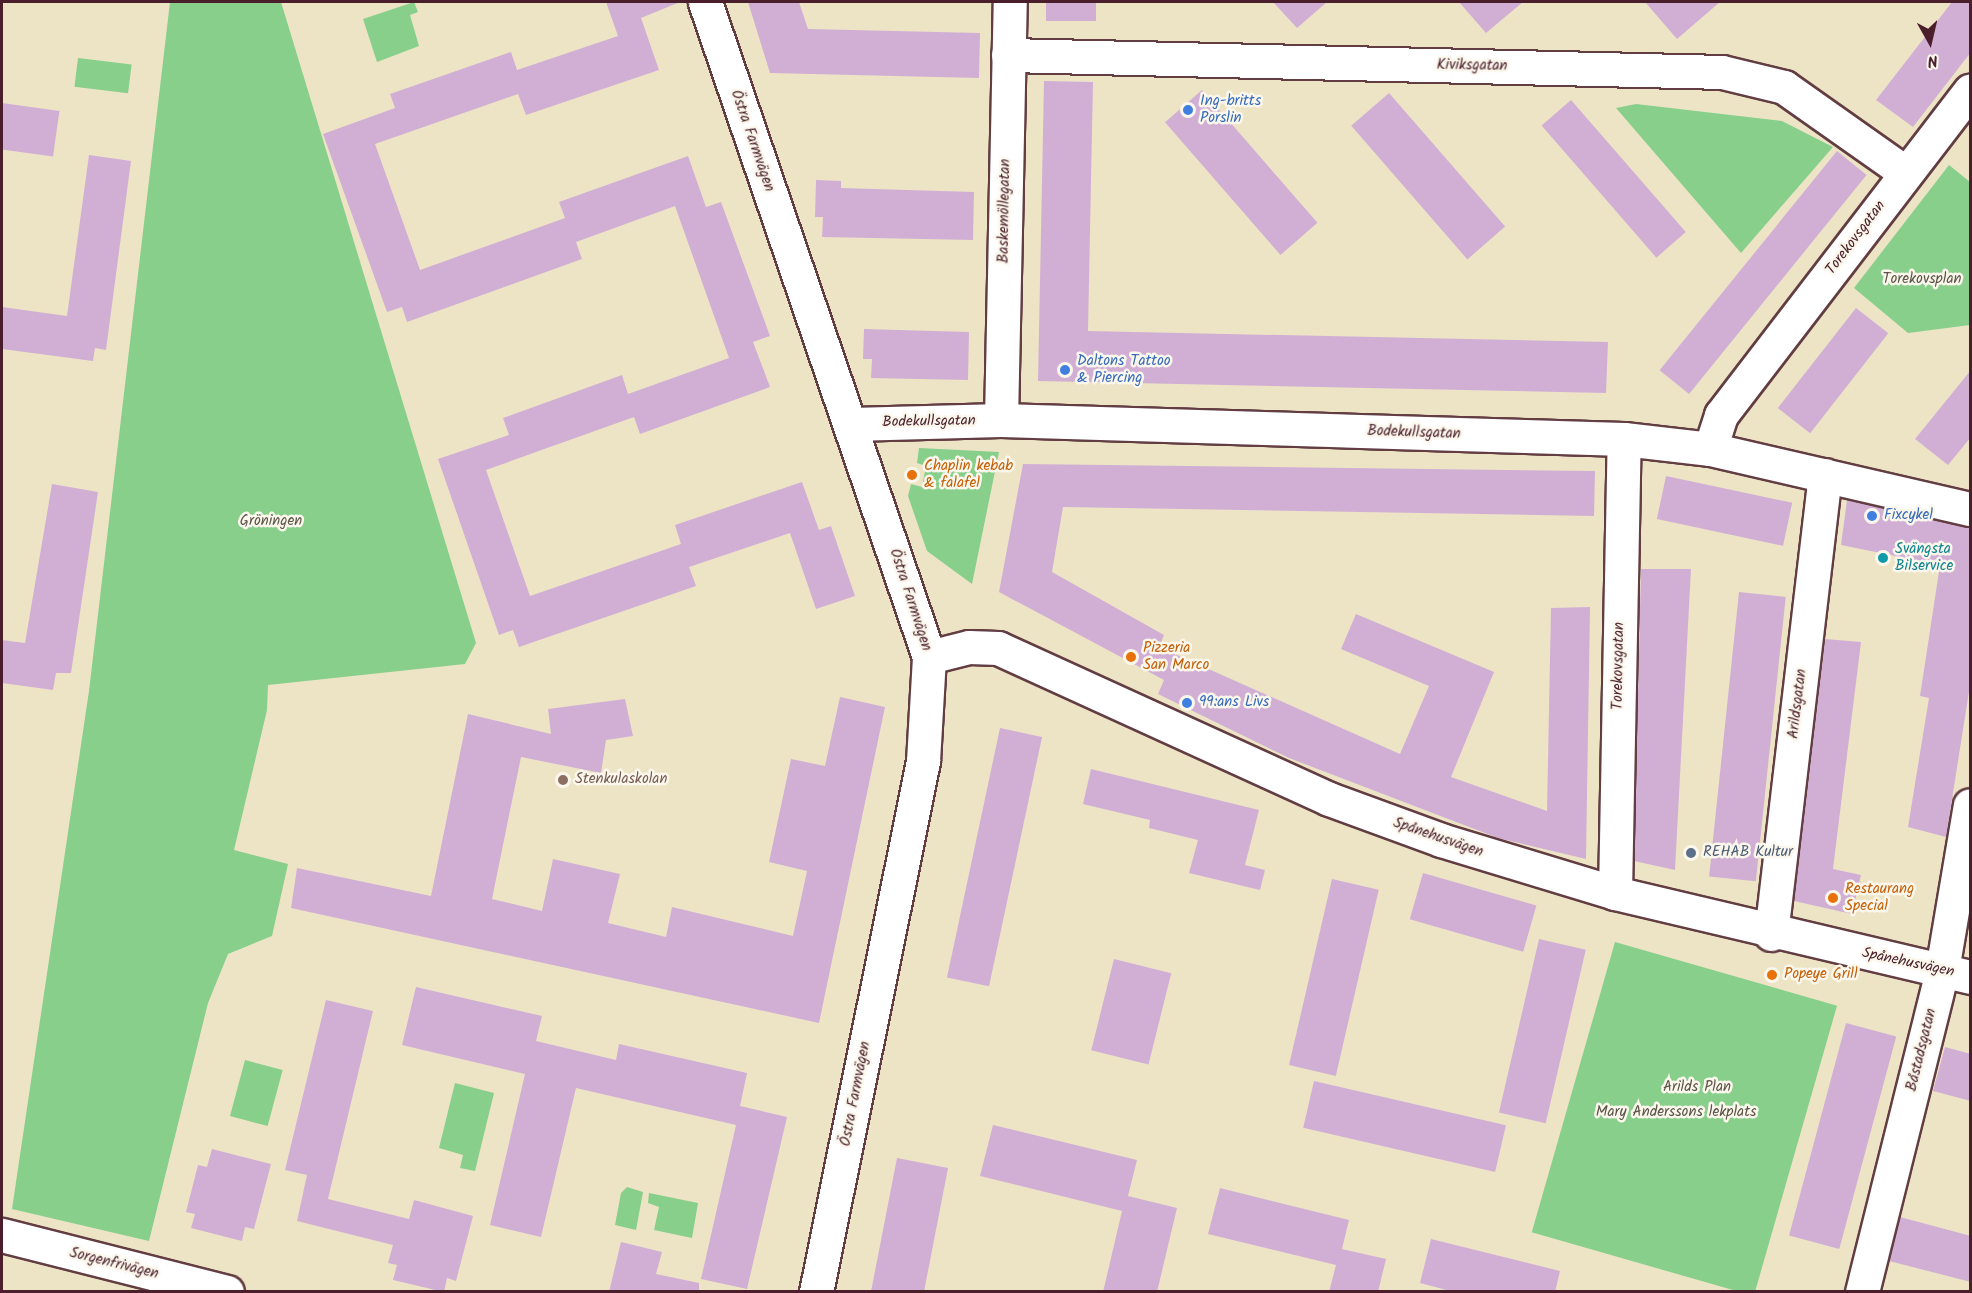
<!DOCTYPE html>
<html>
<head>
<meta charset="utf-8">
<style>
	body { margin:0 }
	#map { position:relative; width:1972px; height:1293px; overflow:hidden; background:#ede4c6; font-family:Kalam,sans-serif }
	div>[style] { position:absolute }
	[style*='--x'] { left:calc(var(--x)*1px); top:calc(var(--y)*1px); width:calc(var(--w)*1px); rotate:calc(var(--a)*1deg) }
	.green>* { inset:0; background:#87cf8b; transform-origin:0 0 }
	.building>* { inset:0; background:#d1afd5; transform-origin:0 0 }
	.roads { filter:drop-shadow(2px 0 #623d42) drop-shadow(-2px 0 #623d42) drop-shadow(0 2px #623d42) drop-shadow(0 -2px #623d42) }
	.minor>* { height:33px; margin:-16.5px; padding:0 16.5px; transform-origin:16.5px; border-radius:16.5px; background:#fff }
	.dots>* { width:16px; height:16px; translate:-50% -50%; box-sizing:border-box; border:3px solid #fbf7ec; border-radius:50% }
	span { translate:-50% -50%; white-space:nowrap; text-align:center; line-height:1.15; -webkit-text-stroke:5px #fbf7ec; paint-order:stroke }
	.street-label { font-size:15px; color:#4a1f2b }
	.shop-label { font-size:15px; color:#366cbe }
	.left { translate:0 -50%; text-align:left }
	.park-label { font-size:15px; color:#5c5448 }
	.food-label { font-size:15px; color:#c56008 }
	.culture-label { font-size:15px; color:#0d838f }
	.education-label { font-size:15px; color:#785e54 }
	.service-label { font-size:15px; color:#4e5e75 }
	.frame { position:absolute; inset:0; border:3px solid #4a1f2b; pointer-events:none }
	.north { position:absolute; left:1900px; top:12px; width:60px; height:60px; -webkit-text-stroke:4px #fbf7ec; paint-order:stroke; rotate:172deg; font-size:16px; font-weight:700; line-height:24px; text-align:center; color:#4a1f2b }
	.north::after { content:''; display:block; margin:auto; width:21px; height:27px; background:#4a1f2b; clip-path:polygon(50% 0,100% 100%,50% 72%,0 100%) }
</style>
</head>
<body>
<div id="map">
	<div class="green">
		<i style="clip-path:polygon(170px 2px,281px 2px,476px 643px,465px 664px,268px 685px,267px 710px,234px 850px,288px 864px,272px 936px,228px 954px,208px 1003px,149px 1241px,12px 1209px,89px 691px)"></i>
		<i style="clip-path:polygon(414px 2px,418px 12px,410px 15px,419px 46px,377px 62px,363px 19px)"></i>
		<i style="left:78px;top:58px;width:54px;height:29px;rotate:7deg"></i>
		<i style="clip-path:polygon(1636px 104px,1782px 121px,1833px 147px,1741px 253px,1616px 108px)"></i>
		<i style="clip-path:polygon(1949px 165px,1970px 182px,1970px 325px,1908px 333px,1854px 288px)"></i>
		<i style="clip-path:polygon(919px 448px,999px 452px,972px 584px,927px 551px,908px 496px,911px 484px,922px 487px,926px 466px,917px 463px)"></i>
		<i style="left:1615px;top:942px;width:231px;height:302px;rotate:16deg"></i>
		<i style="left:245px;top:1060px;width:39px;height:58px;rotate:15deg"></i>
		<i style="clip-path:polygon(455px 1083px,494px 1093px,475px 1171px,460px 1168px,463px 1155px,439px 1148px)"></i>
		<i style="clip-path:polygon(627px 1187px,643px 1192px,636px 1230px,615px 1225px,621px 1193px)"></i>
		<i style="clip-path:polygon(649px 1193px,698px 1203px,692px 1238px,654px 1230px,659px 1207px,648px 1203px)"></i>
	</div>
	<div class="building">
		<i style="clip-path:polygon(606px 2px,680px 2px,641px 18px,659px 70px,526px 115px,518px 94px,375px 144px,420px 270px,565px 218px,559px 202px,688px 156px,706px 207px,721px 202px,770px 336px,753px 342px,770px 387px,640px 434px,634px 417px,486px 470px,530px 596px,681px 544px,675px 525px,802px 482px,819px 530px,831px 526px,855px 596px,816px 609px,790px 533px,689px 567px,696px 586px,519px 647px,513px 630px,499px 635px,438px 459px,509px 435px,503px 418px,622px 375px,628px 394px,729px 358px,675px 206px,576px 242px,582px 259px,407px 322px,402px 307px,387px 312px,323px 134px,395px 108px,390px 94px,511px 52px,517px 70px,618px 36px)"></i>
		<i style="clip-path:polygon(748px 2px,799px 2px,808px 29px,980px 33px,979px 78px,770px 73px)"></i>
		<i style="left:1046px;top:2px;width:50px;height:19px"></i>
		<i style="clip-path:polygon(1273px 2px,1327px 2px,1297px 28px)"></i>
		<i style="clip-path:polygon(1459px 2px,1523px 2px,1486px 33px)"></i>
		<i style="clip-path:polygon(1645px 2px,1720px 2px,1677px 39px)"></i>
		<i style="clip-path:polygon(1952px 2px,1971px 2px,1971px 52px,1913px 127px,1876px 100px)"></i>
		<i style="clip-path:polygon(1044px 81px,1093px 82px,1088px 331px,1608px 342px,1606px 393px,1038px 381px)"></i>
		<i style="left:1202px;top:90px;width:176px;height:49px;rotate:49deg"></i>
		<i style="left:1389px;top:93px;width:177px;height:50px;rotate:49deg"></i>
		<i style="left:1571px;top:100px;width:175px;height:39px;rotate:49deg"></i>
		<i style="left:2px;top:103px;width:58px;height:46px;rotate:8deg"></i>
		<i style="left:1837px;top:151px;width:38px;height:282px;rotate:39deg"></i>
		<i style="clip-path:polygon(89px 155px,131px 161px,106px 350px,95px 348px,93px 361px,2px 349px,2px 307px,67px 316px)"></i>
		<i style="clip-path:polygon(816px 180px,841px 181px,841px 188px,974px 192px,973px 240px,822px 237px,823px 217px,815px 217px)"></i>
		<i style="left:1856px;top:308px;width:41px;height:127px;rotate:38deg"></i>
		<i style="clip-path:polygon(864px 329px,969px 332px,968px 380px,871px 378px,872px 359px,863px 359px)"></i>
		<i style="clip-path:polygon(1971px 370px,1971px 437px,1948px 465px,1915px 439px)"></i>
		<i style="clip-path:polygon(1023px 464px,1595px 471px,1594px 516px,1063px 507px,1052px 572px,1164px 635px,1159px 647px,1400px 754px,1429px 686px,1341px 649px,1356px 614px,1494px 672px,1451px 777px,1547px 811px,1551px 608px,1590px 607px,1586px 859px,1498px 838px,1289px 758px,1158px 694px,1164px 680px,999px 592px)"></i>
		<i style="left:1666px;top:476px;width:129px;height:44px;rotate:12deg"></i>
		<i style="clip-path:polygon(52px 484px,98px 492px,71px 673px,56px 673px,53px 690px,2px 683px,2px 640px,25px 643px)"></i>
		<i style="clip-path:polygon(1847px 500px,1971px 527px,1971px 679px,1946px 837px,1908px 827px,1929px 698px,1920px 696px,1940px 565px,1841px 545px)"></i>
		<i style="clip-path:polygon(1641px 569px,1691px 569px,1675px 870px,1634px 861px)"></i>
		<i style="left:1739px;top:592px;width:47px;height:286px;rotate:6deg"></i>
		<i style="clip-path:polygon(1825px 639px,1861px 642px,1833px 869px,1861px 875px,1852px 914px,1794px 901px)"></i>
		<i style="clip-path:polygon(840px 697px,885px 707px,819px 1023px,291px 908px,297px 868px,431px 896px,468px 714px,551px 734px,548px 709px,625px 699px,633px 736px,606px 740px,601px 773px,521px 757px,492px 899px,542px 911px,553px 859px,620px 874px,608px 923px,666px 937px,672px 907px,793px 936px,807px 871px,769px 862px,791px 759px,825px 766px)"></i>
		<i style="left:1000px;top:728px;width:43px;height:255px;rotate:12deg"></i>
		<i style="clip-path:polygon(1091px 769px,1259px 810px,1245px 865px,1265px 870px,1260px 890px,1189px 873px,1198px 840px,1149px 828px,1150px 820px,1083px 804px)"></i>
		<i style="left:1423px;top:873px;width:118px;height:48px;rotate:16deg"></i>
		<i style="left:1332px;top:879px;width:48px;height:191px;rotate:13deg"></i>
		<i style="left:1539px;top:939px;width:48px;height:178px;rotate:13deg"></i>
		<i style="left:1114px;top:959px;width:59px;height:94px;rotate:14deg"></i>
		<i style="clip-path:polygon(416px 987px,542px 1016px,536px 1041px,616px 1060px,619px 1044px,747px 1073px,740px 1106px,787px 1117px,747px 1289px,701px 1279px,736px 1125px,576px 1088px,541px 1237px,490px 1225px,525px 1074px,402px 1045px)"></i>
		<i style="clip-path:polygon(326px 1000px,373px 1011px,328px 1199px,409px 1219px,414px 1200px,473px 1216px,456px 1281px,447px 1278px,444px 1292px,393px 1280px,397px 1265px,388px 1263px,393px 1245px,297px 1221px,307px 1175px,285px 1170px)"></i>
		<i style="left:1846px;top:1023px;width:52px;height:220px;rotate:15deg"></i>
		<i style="clip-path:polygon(1945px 1047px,1971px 1054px,1971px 1101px,1933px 1091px)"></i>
		<i style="left:1314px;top:1081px;width:197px;height:48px;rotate:13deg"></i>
		<i style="clip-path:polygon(993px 1125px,1137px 1160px,1128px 1196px,1177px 1208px,1157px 1292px,1103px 1292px,1122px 1211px,980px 1176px)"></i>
		<i style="clip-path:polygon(212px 1149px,271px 1164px,254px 1229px,245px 1227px,242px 1241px,191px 1228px,195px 1214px,186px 1212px,198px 1165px,207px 1167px)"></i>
		<i style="left:897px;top:1158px;width:52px;height:136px;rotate:11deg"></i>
		<i style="clip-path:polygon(1220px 1188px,1349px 1220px,1342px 1249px,1386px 1259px,1378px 1292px,1329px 1292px,1336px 1265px,1208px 1234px)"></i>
		<i style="clip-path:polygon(1900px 1217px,1971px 1236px,1971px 1282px,1889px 1261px)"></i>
		<i style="clip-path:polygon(1431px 1239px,1560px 1271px,1555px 1292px,1454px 1292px,1420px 1283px)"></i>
		<i style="clip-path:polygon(621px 1242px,662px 1252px,656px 1274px,699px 1283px,699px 1292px,609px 1292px)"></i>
	</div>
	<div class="roads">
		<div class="minor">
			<i style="--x:705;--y:2;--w:692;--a:71.12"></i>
			<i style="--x:929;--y:657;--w:104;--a:93.3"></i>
			<i style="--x:923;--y:761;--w:542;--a:101.39"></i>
			<i style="--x:1008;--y:55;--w:714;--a:1.36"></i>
			<i style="--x:1722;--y:72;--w:64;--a:13.6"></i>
			<i style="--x:1784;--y:87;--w:149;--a:35.2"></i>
			<i style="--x:1001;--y:420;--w:418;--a:-88.8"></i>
			<i style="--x:851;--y:424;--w:150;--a:-1.5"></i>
			<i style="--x:1001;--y:420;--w:623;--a:1.75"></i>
			<i style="--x:1624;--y:439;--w:87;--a:6.6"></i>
			<i style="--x:1710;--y:449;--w:267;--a:13"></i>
			<i style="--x:1710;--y:449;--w:36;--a:-72"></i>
			<i style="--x:1721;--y:415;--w:409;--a:-52.5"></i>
			<i style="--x:929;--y:657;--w:41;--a:-14"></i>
			<i style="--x:969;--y:647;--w:29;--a:2"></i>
			<i style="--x:998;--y:648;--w:364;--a:24.5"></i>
			<i style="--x:1329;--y:799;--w:119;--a:20.1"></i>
			<i style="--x:1441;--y:840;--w:182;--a:16.9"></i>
			<i style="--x:1615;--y:893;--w:365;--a:13.3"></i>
			<i style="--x:1615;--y:893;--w:454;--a:-88.9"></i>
			<i style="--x:1771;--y:934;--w:462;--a:-83.3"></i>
			<i style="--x:2;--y:1235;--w:232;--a:14.2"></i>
			<i style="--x:1862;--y:1292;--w:332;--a:-76"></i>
			<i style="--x:1942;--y:970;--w:167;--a:-80.4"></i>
		</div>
	</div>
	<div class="dots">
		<i style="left:1188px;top:110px;background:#3f7fe0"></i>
		<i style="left:1065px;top:370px;background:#3f7fe0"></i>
		<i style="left:912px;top:475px;background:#e8710a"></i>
		<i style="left:1872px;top:516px;background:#3f7fe0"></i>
		<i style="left:1883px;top:558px;background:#0f9aa8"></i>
		<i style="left:1131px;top:657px;background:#e8710a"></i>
		<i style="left:1187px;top:703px;background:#3f7fe0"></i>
		<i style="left:563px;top:780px;background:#8d6e63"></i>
		<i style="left:1691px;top:853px;background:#5c6f8a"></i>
		<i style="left:1833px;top:898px;background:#e8710a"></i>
		<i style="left:1772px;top:975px;background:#e8710a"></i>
	</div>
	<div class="street-label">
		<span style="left:1472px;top:66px;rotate:1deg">Kiviksgatan</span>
		<span style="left:752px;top:141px;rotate:71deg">Östra Farmvägen</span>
		<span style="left:1005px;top:211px;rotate:-89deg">Baskemöllegatan</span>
		<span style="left:1856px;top:238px;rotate:-53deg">Torekovsgatan</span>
		<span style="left:929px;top:422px;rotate:-1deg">Bodekullsgatan</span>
		<span style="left:1414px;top:433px;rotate:2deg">Bodekullsgatan</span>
		<span style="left:910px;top:600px;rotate:72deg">Östra Farmvägen</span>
		<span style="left:1619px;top:666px;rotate:-89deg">Torekovsgatan</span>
		<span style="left:1798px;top:704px;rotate:-83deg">Arildsgatan</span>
		<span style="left:1438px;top:838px;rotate:19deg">Spånehusvägen</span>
		<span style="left:1908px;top:963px;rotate:12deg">Spånehusvägen</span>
		<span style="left:1922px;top:1050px;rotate:-76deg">Båstadsgatan</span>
		<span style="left:856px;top:1094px;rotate:-79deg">Östra Farmvägen</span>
		<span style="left:114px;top:1264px;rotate:14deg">Sorgenfrivägen</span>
	</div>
	<div class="shop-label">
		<span class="left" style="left:1200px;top:110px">Ing-britts<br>Porslin</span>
		<span class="left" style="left:1077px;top:370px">Daltons Tattoo<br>&amp; Piercing</span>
		<span class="left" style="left:1884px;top:516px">Fixcykel</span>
		<span class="left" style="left:1199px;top:703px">99:ans Livs</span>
	</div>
	<div class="park-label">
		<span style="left:1922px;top:280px">Torekovsplan</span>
		<span style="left:271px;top:522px">Gröningen</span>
		<span style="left:1697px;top:1088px">Arilds Plan</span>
		<span style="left:1676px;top:1113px">Mary Anderssons lekplats</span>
	</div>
	<div class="food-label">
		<span class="left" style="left:924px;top:475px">Chaplin kebab<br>&amp; falafel</span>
		<span class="left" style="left:1143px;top:657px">Pizzeria<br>San Marco</span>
		<span class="left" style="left:1845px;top:898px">Restaurang<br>Special</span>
		<span class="left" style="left:1784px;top:975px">Popeye Grill</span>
	</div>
	<div class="culture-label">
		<span class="left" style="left:1895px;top:558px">Svängsta<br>Bilservice</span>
	</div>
	<div class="education-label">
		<span class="left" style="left:575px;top:780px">Stenkulaskolan</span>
	</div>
	<div class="service-label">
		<span class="left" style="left:1703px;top:853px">REHAB Kultur</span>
	</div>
	<div class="frame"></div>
	<div class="north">N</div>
</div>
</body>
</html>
